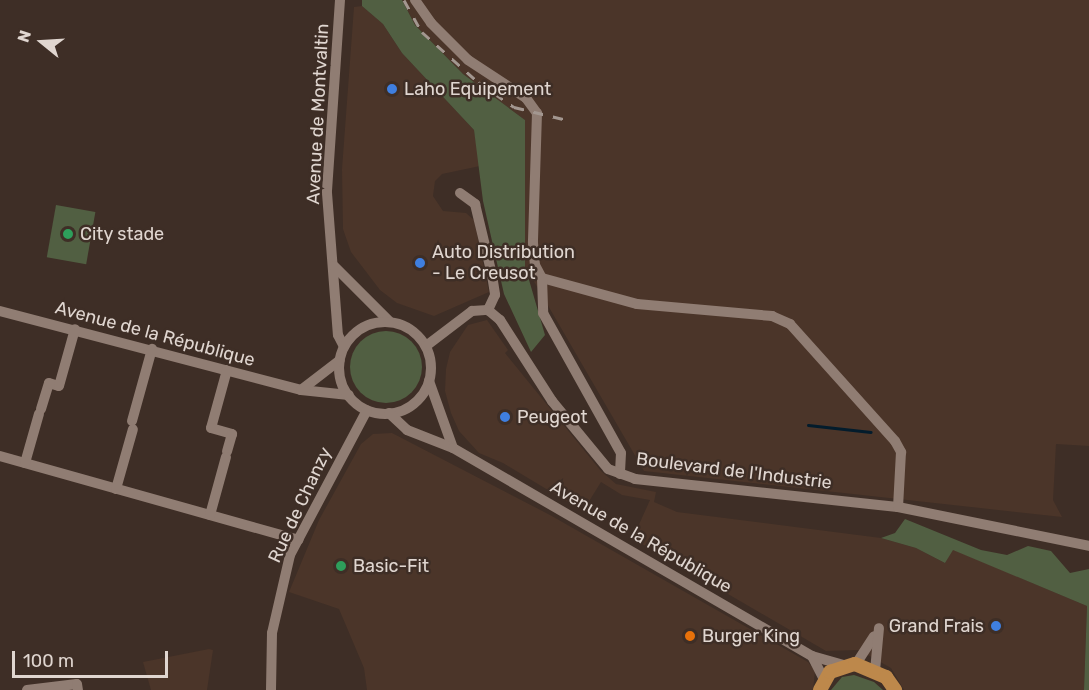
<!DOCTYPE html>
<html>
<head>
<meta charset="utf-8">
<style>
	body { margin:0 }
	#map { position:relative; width:1089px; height:690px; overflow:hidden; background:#3e2e26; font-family:Rubik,sans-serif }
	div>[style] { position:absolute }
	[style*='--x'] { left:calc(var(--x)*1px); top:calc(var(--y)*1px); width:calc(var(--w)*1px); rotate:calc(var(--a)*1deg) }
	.built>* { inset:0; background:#4b3529 }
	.green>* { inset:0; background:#515f42; transform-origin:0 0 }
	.round { border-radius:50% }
	.stream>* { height:3px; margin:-1.5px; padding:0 1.5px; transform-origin:1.5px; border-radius:1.5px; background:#031c2c }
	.minor>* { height:10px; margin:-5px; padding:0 5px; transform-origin:5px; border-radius:5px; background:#907d73 }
	.minor>.ring { margin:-5px; padding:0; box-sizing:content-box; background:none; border:10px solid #907d73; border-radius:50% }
	.major>* { height:14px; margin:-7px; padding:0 7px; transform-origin:7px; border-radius:7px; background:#bd884b }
	.rail>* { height:3px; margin-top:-1.5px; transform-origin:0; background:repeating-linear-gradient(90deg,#a39790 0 10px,transparent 0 20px) }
	.dots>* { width:16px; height:16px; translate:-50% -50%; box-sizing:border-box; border:3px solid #3e2e26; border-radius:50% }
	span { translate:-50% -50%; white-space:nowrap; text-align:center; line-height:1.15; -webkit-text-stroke:5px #3e2e26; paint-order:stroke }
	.poi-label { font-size:18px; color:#e0d6d0 }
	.left { translate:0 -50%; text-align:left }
	.right { translate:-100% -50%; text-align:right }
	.street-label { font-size:18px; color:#e0d6d0 }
	.north { position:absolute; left:12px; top:12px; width:60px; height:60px; -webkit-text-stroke:4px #3e2e26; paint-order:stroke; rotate:288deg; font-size:16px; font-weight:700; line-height:24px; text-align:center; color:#e0d6d0 }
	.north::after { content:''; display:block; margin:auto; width:21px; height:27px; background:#e0d6d0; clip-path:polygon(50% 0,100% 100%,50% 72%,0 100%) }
	.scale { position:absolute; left:12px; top:651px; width:156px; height:27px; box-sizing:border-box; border:3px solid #e0d6d0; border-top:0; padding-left:8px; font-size:18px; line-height:21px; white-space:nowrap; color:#e0d6d0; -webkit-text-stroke:4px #3e2e26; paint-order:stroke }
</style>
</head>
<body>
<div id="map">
	<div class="built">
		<i style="clip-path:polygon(402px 0,1089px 0,1089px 446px,1056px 444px,1053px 500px,1062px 517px,644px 471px,525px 266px,525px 120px,463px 74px,415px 25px)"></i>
		<i style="clip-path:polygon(362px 6px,383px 24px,402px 53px,474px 130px,480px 166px,442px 174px,435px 181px,433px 196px,443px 211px,466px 213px,474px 220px,489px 292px,434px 316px,397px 303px,380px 290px,351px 252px,343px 229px,342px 169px,354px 7px)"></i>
		<i style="clip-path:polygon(487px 320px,508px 350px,505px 353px,601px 471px,616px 484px,656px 492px,654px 502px,677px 512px,881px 538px,916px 548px,945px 563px,952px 549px,1087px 606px,1084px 690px,904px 690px,891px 668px,859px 650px,826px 651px,637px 541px,645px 533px,637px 529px,650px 500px,622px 495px,601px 482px,583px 511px,503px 463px,479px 453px,459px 431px,451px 413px,445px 391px,446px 369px,450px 352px,468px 325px)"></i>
		<i style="clip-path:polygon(392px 433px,550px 515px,808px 662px,815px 671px,813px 690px,367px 690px,364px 668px,339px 609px,289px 592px,319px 520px,361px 444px,373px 434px)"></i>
		<i style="clip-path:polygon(209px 649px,213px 650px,207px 690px,151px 690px,143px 662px)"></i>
	</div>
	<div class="green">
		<i style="clip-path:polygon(362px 0,402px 0,415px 25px,463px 74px,525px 120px,525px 266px,545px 335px,531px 352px,504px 294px,483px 201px,474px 130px,402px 53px,383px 24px,362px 6px)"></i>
		<i style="left:56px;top:205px;width:40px;height:53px;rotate:10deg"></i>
		<i class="round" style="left:350px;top:331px;width:72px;height:72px"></i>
		<i style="clip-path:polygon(905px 519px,981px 550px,1007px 555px,1028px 546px,1051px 551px,1070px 573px,1089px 569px,1089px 690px,1084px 690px,1087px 606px,953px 550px,945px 563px,916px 548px,881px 538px,895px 533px)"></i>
		<i style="clip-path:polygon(854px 675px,874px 682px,883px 690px,831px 690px,842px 677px)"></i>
	</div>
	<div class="stream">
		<i style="--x:808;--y:425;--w:63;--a:6.3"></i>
	</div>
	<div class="minor">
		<i style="--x:340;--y:0;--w:193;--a:93.9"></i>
		<i style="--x:327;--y:193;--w:142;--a:85.6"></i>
		<i style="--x:338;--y:335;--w:13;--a:63"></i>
		<i style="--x:415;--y:0;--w:28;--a:55"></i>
		<i style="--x:431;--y:23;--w:52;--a:45"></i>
		<i style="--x:468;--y:60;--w:69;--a:33.2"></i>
		<i style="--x:526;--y:98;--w:19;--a:54"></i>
		<i style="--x:537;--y:113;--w:130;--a:91.8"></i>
		<i style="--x:533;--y:243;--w:22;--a:85"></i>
		<i style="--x:535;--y:265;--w:15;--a:62"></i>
		<i style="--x:542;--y:278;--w:98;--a:15.3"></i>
		<i style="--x:637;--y:304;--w:136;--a:5.1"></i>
		<i style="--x:772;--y:316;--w:20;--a:24"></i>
		<i style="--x:790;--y:324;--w:157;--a:48.1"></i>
		<i style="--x:895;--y:441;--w:13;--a:61"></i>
		<i style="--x:901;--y:452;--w:55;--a:93.1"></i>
		<i style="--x:460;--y:193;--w:19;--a:36"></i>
		<i style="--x:475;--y:204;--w:73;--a:76.5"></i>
		<i style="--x:492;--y:275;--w:20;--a:81"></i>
		<i style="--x:495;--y:295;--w:17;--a:115"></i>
		<i style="--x:334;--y:266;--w:79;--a:45"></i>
		<i style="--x:542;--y:278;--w:35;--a:88"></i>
		<i style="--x:543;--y:313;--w:160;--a:60.9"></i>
		<i style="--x:621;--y:453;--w:21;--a:93"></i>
		<i style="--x:0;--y:311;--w:311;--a:14.7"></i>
		<i style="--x:301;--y:390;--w:48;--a:5.9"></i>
		<i class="ring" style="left:339px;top:322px;width:82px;height:82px"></i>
		<i style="--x:426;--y:346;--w:58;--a:-37.3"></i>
		<i style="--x:472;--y:311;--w:16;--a:-4"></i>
		<i style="--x:488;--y:310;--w:16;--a:40"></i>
		<i style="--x:500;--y:320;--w:96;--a:57.3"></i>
		<i style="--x:552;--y:401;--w:88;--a:50.5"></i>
		<i style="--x:608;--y:469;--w:29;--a:20"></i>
		<i style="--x:635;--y:479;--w:264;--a:6.1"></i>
		<i style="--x:898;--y:507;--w:195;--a:11.5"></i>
		<i style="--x:227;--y:370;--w:60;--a:105.4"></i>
		<i style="--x:211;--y:428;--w:22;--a:16"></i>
		<i style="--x:232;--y:434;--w:18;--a:106"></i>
		<i style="--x:429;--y:381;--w:71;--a:70.3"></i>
		<i style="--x:301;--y:390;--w:49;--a:-37.6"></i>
		<i style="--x:41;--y:409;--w:27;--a:-73"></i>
		<i style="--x:49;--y:383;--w:10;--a:17"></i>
		<i style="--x:59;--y:386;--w:59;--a:-74.3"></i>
		<i style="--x:389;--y:413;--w:25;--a:43"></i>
		<i style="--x:407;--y:430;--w:49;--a:21.4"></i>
		<i style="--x:453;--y:448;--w:415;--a:30.1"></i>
		<i style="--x:812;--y:656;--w:32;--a:16"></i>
		<i style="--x:132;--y:421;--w:75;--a:-74.5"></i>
		<i style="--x:0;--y:456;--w:310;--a:15.7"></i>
		<i style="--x:25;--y:463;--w:51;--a:-74.1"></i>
		<i style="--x:116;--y:489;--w:62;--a:-74.2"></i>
		<i style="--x:210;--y:515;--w:60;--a:-74.6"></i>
		<i style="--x:812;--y:656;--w:27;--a:63"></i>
		<i style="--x:856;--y:664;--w:33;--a:-57"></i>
		<i style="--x:875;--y:671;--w:43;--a:-84.7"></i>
		<i style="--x:27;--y:690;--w:50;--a:-6.8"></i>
		<i style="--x:77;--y:684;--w:6;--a:81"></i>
		<i style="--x:271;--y:690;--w:57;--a:-89"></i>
		<i style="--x:272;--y:633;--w:80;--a:-77"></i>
		<i style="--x:290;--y:555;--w:164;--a:-62"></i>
	</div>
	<div class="major">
		<i style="--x:820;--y:690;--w:21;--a:-61"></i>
		<i style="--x:830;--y:672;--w:26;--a:-18"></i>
		<i style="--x:855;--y:664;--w:34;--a:23"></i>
		<i style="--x:886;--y:677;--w:16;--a:55"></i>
	</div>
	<div class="rail">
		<i style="--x:404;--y:0;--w:37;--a:61"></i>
		<i style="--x:422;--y:32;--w:75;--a:41.8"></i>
		<i style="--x:478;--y:82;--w:44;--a:34.8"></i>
		<i style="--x:514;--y:107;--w:59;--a:13.8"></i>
	</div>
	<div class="dots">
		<i style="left:392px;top:89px;background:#3f7fe0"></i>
		<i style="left:68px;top:234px;background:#2e9e5b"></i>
		<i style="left:420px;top:263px;background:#3f7fe0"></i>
		<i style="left:505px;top:417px;background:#3f7fe0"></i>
		<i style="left:341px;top:566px;background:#2e9e5b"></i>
		<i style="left:996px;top:626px;background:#3f7fe0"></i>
		<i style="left:690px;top:636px;background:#e8710a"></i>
	</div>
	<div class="poi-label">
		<span class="left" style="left:404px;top:89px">Laho Equipement</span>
		<span class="left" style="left:80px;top:234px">City stade</span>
		<span class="left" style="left:432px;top:263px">Auto Distribution<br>- Le Creusot</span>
		<span class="left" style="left:517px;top:417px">Peugeot</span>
		<span class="left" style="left:353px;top:566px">Basic-Fit</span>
		<span class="right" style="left:984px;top:626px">Grand Frais</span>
		<span class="left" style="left:702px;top:636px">Burger King</span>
	</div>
	<div class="street-label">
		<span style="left:318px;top:114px;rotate:-87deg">Avenue de Montvaltin</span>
		<span style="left:155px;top:334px;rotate:15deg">Avenue de la République</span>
		<span style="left:734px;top:471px;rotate:7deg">Boulevard de l'Industrie</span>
		<span style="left:300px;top:505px;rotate:-65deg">Rue de Chanzy</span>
		<span style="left:641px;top:537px;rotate:30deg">Avenue de la République</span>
	</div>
	<div class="north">N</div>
	<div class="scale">100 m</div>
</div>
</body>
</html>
